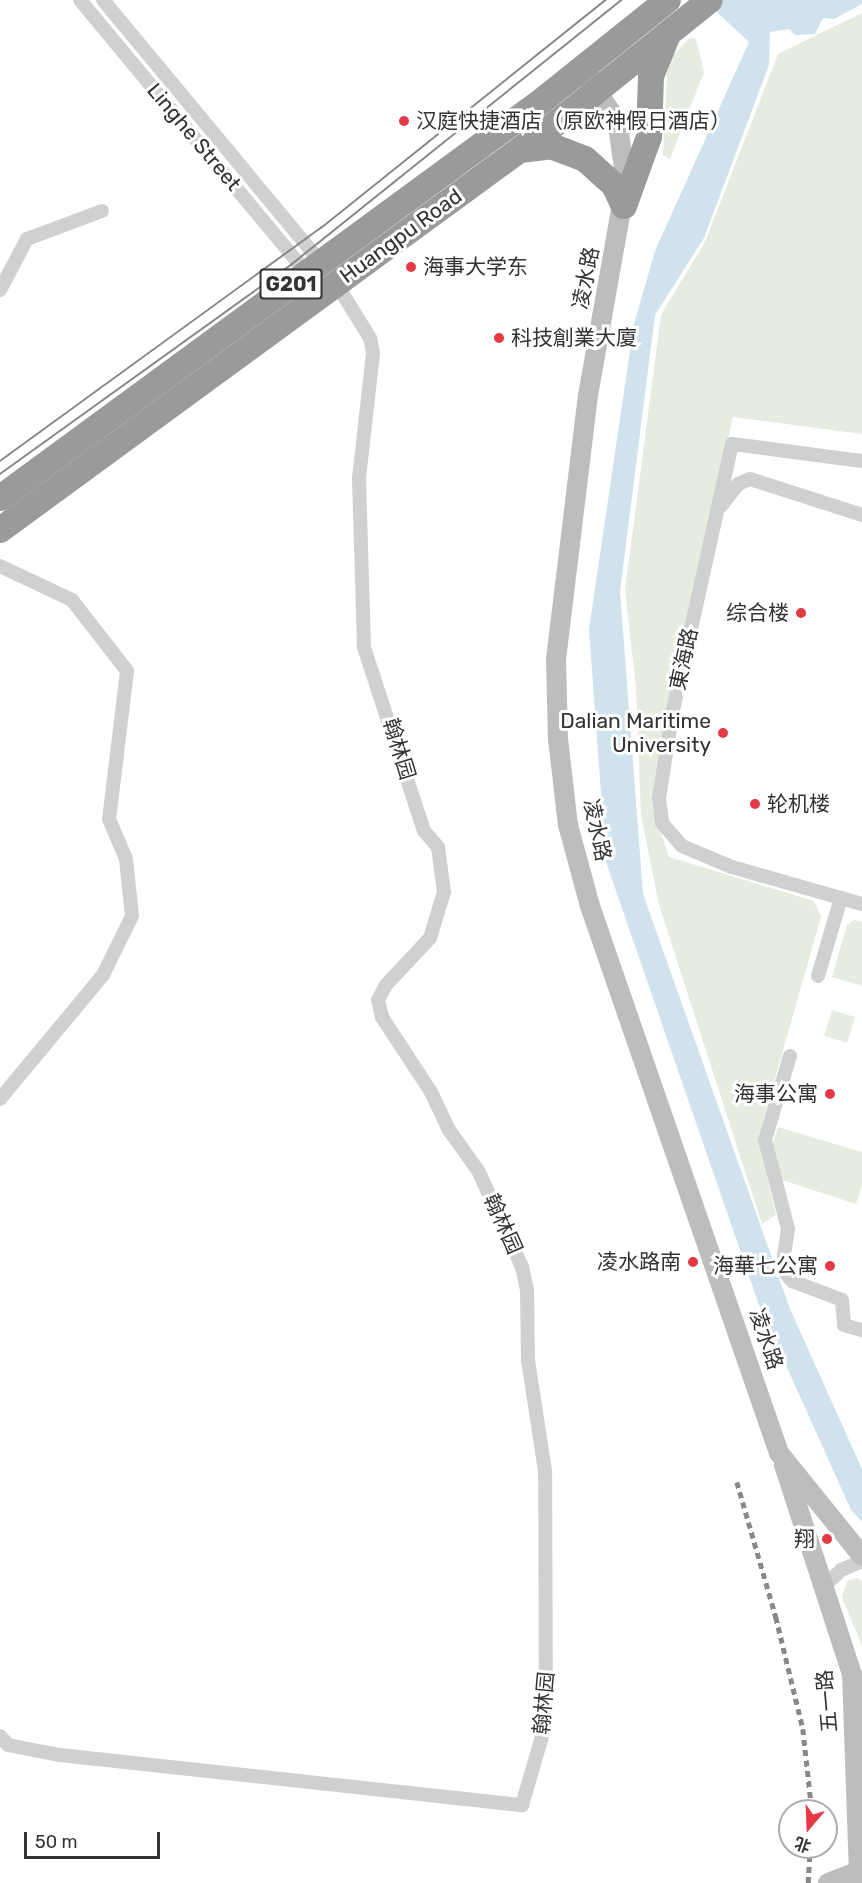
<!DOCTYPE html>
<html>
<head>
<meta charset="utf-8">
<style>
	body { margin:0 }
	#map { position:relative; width:862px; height:1883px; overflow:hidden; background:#fff; font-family:Rubik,"Noto Sans SC",sans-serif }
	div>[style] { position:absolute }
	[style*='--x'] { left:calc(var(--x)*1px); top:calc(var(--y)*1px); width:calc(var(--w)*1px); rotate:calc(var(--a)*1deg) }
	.green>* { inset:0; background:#e6ecdf; transform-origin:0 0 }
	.water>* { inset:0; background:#cfe2ee }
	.street>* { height:14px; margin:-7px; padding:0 7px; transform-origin:7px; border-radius:7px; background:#d0d0d0 }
	.secondary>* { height:20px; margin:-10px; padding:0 10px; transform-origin:10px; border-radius:10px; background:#bdbdbd }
	.highway>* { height:26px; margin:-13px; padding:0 13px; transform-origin:13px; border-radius:13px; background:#9a9a9a }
	.tram>* { height:1.5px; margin:-0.75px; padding:0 0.75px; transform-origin:0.75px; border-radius:0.75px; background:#888 }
	.rail>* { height:4.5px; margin-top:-2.25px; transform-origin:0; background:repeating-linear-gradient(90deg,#888 0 6px,transparent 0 10.5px) }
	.dots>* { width:16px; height:16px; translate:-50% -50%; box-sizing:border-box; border:3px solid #fff; border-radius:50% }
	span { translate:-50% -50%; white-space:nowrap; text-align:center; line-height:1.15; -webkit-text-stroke:6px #fff; paint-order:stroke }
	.shield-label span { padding:2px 4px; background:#fff; border:2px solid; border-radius:4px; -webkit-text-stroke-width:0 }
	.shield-label { font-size:20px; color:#333; font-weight:700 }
	.poi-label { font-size:21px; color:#333 }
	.left { translate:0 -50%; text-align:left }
	.right { translate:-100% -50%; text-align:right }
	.street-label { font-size:21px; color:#333 }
	.north { position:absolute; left:778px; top:1799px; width:60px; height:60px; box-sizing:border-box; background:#fff; border:2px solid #adadad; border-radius:50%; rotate:199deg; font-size:16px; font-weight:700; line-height:24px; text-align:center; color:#333 }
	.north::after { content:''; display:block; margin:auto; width:21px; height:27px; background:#e63946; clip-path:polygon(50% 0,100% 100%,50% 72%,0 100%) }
	.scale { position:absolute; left:24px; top:1832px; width:136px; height:27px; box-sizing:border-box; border:3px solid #333; border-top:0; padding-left:8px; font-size:18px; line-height:21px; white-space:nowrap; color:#333; -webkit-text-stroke:4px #fff; paint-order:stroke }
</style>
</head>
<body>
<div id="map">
	<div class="green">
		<i style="clip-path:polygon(862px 13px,862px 434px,733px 417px,670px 697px,652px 805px,669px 857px,814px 901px,821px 917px,758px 1138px,776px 1215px,762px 1224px,659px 905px,641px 815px,636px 688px,625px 590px,661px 315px,705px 242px,778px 54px)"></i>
		<i style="clip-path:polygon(691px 37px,696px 39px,704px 72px,670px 159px,663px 155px,667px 73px,672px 56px)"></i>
		<i style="clip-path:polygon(854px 920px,862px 922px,862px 986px,832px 977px,847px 925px)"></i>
		<i style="left:832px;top:1010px;width:24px;height:27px;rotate:17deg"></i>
		<i style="clip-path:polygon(778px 1127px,862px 1152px,862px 1186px,856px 1204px,779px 1179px,771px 1149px)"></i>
		<i style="clip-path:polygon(857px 1578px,862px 1581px,862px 1646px,842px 1597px,847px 1581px)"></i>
	</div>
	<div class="water">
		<i style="clip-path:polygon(704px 0,862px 0,862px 4px,834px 19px,823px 18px,815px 34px,795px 35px,789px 29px,770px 32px,769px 65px,704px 238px,655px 315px,620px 591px,643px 894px,790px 1309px,862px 1469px,862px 1522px,851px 1510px,759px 1305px,606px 862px,589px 629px,634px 324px,655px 251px,749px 42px)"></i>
	</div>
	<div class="street">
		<i style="--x:80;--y:0;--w:355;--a:50.3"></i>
		<i style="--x:103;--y:0;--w:342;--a:50.3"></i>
		<i style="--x:0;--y:290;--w:58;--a:-62.1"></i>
		<i style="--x:27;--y:239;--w:80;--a:-20.5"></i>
		<i style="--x:862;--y:461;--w:131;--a:-172.5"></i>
		<i style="--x:732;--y:444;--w:272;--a:102.5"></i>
		<i style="--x:673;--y:710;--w:89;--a:99"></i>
		<i style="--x:659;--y:798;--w:25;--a:83"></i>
		<i style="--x:662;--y:823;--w:30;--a:49"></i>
		<i style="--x:682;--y:846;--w:54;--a:22.8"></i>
		<i style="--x:732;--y:867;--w:135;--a:15.9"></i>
		<i style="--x:721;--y:506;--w:28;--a:-52"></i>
		<i style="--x:738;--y:484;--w:13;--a:-23"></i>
		<i style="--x:750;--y:479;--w:118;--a:17.8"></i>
		<i style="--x:0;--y:566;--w:80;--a:25.3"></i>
		<i style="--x:72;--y:600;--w:90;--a:52.2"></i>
		<i style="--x:127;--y:671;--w:149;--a:96.9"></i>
		<i style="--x:109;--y:819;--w:43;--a:67"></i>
		<i style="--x:126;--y:859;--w:57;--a:84"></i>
		<i style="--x:132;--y:916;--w:66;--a:116.2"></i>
		<i style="--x:103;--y:975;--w:161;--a:129.7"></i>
		<i style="--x:818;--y:976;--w:81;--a:-73.6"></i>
		<i style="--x:790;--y:1056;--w:88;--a:106.6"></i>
		<i style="--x:765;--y:1140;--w:92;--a:75.5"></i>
		<i style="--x:788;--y:1229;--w:40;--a:98.5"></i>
		<i style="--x:782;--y:1269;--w:16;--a:50"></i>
		<i style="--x:792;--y:1281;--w:53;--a:20.8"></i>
		<i style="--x:842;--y:1300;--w:25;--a:85"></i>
		<i style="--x:844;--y:1325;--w:19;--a:16"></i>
		<i style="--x:823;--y:1587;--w:25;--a:-43"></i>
		<i style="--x:841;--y:1570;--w:23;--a:-23"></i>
		<i style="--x:0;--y:1736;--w:12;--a:48"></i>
		<i style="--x:8;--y:1745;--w:53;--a:10.9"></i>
		<i style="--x:60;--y:1755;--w:465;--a:6.2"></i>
		<i style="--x:522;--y:1805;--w:85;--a:-73.7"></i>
		<i style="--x:546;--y:1723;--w:252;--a:-90.2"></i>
		<i style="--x:545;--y:1471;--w:112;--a:-98.7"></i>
		<i style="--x:528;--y:1360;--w:70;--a:-90.8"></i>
		<i style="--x:527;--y:1290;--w:24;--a:-102"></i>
		<i style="--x:522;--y:1267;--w:104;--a:-114.4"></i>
		<i style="--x:479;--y:1172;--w:52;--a:-125.5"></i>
		<i style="--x:449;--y:1130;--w:42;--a:-115.3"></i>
		<i style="--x:431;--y:1092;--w:90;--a:-123.2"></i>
		<i style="--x:382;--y:1017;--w:17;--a:-103"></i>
		<i style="--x:378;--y:1000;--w:17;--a:-62"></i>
		<i style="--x:386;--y:985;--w:64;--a:-46.9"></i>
		<i style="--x:430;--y:938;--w:48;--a:-73.1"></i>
		<i style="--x:444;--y:892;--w:45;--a:-97.6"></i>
		<i style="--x:438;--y:847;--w:21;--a:-131"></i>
		<i style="--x:424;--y:831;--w:194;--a:-108.1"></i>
		<i style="--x:364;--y:647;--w:169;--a:-91.7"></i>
		<i style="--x:359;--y:478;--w:126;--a:-83.6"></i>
		<i style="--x:373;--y:353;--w:15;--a:-101"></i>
		<i style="--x:370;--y:338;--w:65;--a:-121.7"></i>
	</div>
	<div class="secondary">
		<i style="--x:590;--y:80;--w:38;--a:57"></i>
		<i style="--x:611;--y:112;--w:22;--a:69"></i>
		<i style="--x:619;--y:133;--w:49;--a:81.9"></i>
		<i style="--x:626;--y:182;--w:216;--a:100.1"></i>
		<i style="--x:588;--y:395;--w:266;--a:96.9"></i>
		<i style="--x:556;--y:659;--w:80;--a:88.6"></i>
		<i style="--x:558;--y:739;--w:87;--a:83.4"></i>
		<i style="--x:568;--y:825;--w:84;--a:74.8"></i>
		<i style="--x:590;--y:906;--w:579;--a:70.94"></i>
		<i style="--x:779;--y:1453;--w:132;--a:51.1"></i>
		<i style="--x:784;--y:1465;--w:220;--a:72"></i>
		<i style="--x:852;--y:1674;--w:197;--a:88"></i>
		<i style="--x:859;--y:1871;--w:12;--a:104"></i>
		<i style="--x:828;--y:1883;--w:36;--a:-21"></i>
	</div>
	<div class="highway">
		<i style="--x:520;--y:150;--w:31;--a:-7"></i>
		<i style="--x:551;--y:146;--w:36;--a:21"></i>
		<i style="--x:585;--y:159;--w:39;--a:42"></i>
		<i style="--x:614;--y:185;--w:23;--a:65"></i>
		<i style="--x:624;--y:206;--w:73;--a:-70.1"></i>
		<i style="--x:649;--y:137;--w:61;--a:-88.1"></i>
		<i style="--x:651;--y:76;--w:42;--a:-67.7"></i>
		<i style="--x:0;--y:498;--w:673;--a:-36.24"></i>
		<i style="--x:543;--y:100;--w:160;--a:-38.7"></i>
		<i style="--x:0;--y:530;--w:693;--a:-36.19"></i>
		<i style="--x:559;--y:121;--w:193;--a:-38.7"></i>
	</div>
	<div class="tram">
		<i style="--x:0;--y:461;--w:397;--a:-36"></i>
		<i style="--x:321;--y:228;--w:365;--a:-38.7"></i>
		<i style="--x:0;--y:474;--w:360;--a:-35.7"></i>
		<i style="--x:292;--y:264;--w:423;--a:-38.7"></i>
	</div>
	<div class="rail">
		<i style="--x:737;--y:1482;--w:141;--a:73.9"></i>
		<i style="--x:776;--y:1617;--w:115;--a:76.4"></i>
		<i style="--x:803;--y:1729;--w:82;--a:83.7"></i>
		<i style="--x:808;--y:1883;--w:36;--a:-87"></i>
	</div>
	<div class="dots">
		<i style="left:404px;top:121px;background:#e63946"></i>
		<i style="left:411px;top:267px;background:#e63946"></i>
		<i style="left:499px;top:338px;background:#e63946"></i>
		<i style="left:801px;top:613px;background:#e63946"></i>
		<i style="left:723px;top:733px;background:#e63946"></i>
		<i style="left:755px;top:804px;background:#e63946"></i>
		<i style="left:830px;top:1094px;background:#e63946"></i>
		<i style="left:693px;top:1262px;background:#e63946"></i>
		<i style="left:830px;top:1266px;background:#e63946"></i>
		<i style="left:827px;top:1539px;background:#e63946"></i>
	</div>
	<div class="shield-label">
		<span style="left:291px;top:284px">G201</span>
	</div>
	<div class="poi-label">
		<span class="left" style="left:416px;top:121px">汉庭快捷酒店（原欧神假日酒店）</span>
		<span class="left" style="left:423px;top:267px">海事大学东</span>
		<span class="left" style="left:511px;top:338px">科技創業大廈</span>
		<span class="right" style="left:789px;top:613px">综合楼</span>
		<span class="right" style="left:711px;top:733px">Dalian Maritime<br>University</span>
		<span class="left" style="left:767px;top:804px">轮机楼</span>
		<span class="right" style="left:818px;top:1094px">海事公寓</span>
		<span class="right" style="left:681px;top:1262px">凌水路南</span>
		<span class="right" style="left:818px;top:1266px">海華七公寓</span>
		<span class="right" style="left:815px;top:1539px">翔</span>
	</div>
	<div class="street-label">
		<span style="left:194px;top:137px;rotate:50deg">Linghe Street</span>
		<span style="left:401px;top:236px;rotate:-36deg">Huangpu Road</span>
		<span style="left:586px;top:278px;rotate:-79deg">凌水路</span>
		<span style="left:684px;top:659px;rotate:-78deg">東海路</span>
		<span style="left:399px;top:749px;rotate:73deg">翰林园</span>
		<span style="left:597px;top:830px;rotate:78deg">凌水路</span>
		<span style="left:503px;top:1224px;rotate:66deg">翰林园</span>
		<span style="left:766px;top:1339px;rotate:71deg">凌水路</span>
		<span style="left:827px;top:1701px;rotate:-95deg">五一路</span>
		<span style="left:544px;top:1703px;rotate:-85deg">翰林园</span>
	</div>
	<div class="north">北</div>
	<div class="scale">50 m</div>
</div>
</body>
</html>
